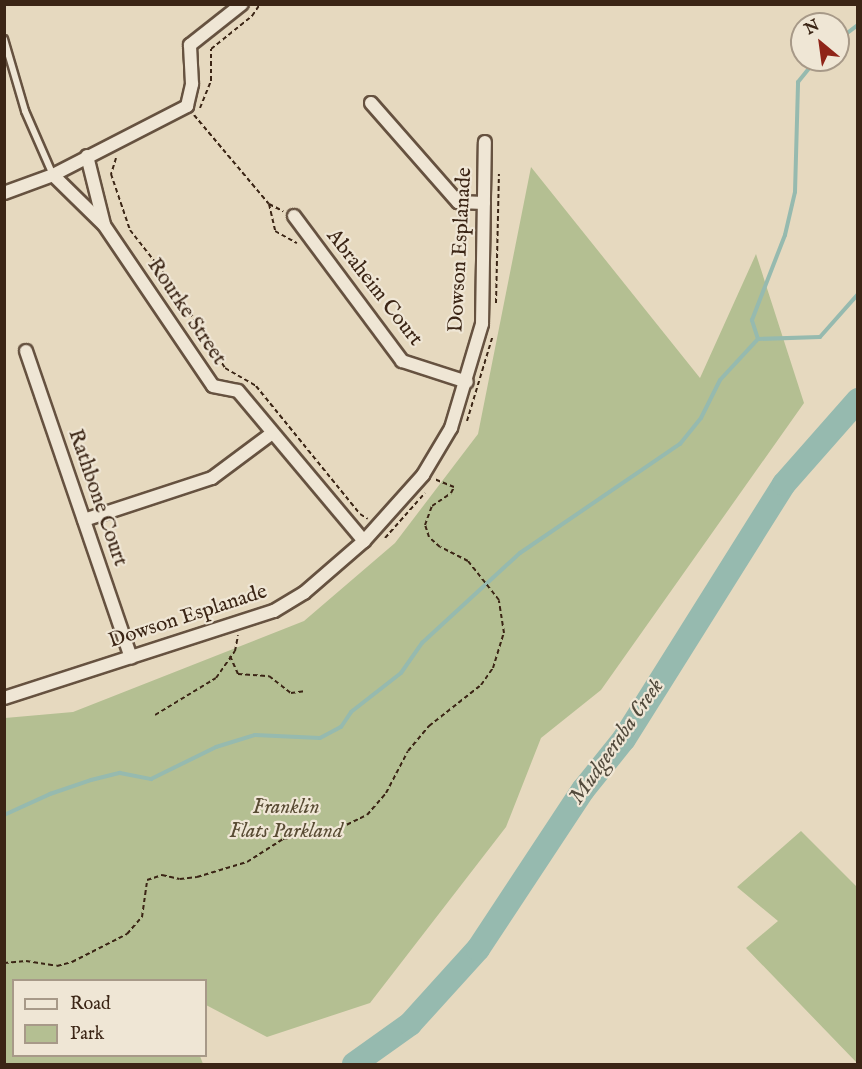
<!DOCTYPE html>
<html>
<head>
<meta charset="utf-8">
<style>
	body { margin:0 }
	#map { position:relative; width:862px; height:1069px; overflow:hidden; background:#e6d9bf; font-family:"IM FELL English",serif }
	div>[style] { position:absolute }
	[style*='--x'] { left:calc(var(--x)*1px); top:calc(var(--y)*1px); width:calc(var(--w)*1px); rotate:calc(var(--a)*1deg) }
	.green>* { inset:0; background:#b4bf92 }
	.stream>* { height:4px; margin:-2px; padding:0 2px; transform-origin:2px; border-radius:2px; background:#96baaf }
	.river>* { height:24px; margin:-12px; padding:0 12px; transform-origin:12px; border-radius:12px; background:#96baaf }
	.path>* { height:2px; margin-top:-1px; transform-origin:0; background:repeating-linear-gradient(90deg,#3b2515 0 4.5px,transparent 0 7.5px) }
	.roads { filter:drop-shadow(2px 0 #665240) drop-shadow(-2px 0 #665240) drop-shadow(0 2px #665240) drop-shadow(0 -2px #665240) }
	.lane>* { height:6px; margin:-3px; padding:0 3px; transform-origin:3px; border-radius:3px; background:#efe6d5 }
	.street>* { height:12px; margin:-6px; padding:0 6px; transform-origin:6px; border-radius:6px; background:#efe6d5 }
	span { translate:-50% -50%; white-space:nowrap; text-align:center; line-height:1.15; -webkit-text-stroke:4.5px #efe6d5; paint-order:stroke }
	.street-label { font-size:21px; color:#3b2515 }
	.park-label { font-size:21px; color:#594c34; font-style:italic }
	.water-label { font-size:22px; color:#524a3c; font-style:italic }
	.frame { position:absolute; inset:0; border:6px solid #3b2515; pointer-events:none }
	.legend { position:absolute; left:12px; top:979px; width:195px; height:78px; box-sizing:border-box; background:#efe6d5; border:2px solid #a79988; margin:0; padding:8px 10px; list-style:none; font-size:18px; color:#3b2515 }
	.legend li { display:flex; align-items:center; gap:12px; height:30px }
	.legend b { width:30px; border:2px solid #a79988 }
	.north { position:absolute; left:790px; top:12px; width:60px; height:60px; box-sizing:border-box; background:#efe6d5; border:2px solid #a79988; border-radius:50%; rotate:331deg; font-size:16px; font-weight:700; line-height:24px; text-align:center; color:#3b2515 }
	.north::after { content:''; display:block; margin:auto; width:21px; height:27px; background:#8f2418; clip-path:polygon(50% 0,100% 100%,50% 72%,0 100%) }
</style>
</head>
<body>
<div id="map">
	<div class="green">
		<i style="clip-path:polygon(531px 167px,700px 378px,756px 254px,804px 403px,601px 690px,541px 738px,506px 827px,370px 1003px,267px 1037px,206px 1005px,206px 980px,14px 980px,14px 1056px,200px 1056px,203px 1064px,5px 1064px,5px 718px,73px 712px,304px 621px,395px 543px,478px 434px)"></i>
		<i style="clip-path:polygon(801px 831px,857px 887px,857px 1063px,746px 948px,778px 921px,737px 887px)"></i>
	</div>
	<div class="stream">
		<i style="--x:838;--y:40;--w:25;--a:-37"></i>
		<i style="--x:758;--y:339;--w:20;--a:-108"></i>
		<i style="--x:752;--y:320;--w:91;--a:-68.8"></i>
		<i style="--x:785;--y:235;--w:44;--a:-76.9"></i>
		<i style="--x:795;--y:192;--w:110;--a:-88.4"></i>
		<i style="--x:798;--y:82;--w:28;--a:-51"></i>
		<i style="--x:4;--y:815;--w:51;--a:-24.5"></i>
		<i style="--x:50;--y:794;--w:43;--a:-18.9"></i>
		<i style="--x:91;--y:780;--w:30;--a:-14"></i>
		<i style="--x:120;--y:773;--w:32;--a:11"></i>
		<i style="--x:151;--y:779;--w:72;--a:-26.2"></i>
		<i style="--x:216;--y:747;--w:41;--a:-17.1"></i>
		<i style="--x:255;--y:735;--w:65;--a:2.6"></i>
		<i style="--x:320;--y:738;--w:24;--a:-28"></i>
		<i style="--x:341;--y:727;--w:18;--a:-56"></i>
		<i style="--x:351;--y:712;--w:63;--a:-38"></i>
		<i style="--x:401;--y:673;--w:37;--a:-55"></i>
		<i style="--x:422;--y:643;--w:133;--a:-42.6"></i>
		<i style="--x:520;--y:553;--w:194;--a:-34.3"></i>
		<i style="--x:680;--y:444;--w:33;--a:-51"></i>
		<i style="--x:701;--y:418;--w:42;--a:-63.4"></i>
		<i style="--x:720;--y:380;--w:56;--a:-47.2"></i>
		<i style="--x:758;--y:339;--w:62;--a:-1.8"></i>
		<i style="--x:820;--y:337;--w:57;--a:-48.5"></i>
	</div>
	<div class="river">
		<i style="--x:354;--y:1064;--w:69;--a:-35.5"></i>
		<i style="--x:410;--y:1024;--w:101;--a:-47.8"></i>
		<i style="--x:478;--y:949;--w:191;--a:-56.6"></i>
		<i style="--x:583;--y:790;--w:65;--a:-51.2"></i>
		<i style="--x:624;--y:739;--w:301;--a:-57.9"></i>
		<i style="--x:784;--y:484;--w:112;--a:-48.6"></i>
	</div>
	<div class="path">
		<i style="--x:200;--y:108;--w:29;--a:-68"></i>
		<i style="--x:211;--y:81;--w:32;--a:-90"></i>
		<i style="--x:211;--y:49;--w:53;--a:-38.8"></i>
		<i style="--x:252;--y:16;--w:14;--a:-56"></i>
		<i style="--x:194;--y:115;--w:116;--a:49.9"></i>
		<i style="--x:269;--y:204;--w:16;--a:27"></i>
		<i style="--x:116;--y:158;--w:17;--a:107"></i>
		<i style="--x:111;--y:174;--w:59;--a:71.3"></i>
		<i style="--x:130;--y:230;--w:65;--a:51.9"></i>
		<i style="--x:170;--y:281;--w:103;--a:57.7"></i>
		<i style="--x:225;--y:368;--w:36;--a:30"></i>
		<i style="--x:256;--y:386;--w:165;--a:50.9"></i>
		<i style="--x:360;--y:514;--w:9;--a:32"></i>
		<i style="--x:269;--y:204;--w:28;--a:77"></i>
		<i style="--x:275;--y:231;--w:25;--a:29"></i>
		<i style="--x:496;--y:303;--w:129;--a:-88.7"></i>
		<i style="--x:467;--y:421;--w:87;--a:-73.2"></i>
		<i style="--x:385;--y:538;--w:60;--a:-48.4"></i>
		<i style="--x:230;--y:656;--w:20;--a:66"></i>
		<i style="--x:238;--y:674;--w:31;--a:4"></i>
		<i style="--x:269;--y:676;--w:28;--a:38"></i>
		<i style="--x:291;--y:693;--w:15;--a:-8"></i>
		<i style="--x:155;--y:715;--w:71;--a:-31.2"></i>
		<i style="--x:216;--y:678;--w:33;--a:-55"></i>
		<i style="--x:235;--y:651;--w:16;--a:-79"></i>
		<i style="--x:4;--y:963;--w:22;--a:-5"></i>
		<i style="--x:26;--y:961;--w:31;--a:9"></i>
		<i style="--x:57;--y:966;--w:16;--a:-15"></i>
		<i style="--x:72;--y:962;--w:62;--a:-27"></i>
		<i style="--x:127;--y:934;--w:23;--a:-49"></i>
		<i style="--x:142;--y:917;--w:37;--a:-82"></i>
		<i style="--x:147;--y:880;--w:16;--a:-18"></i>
		<i style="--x:162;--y:875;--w:18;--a:13"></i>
		<i style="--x:180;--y:879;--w:17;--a:-7"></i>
		<i style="--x:197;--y:877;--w:52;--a:-16.7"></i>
		<i style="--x:247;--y:862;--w:43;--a:-32.6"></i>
		<i style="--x:283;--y:839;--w:58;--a:-10.9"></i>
		<i style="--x:340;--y:828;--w:30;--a:-26"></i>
		<i style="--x:367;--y:815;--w:29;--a:-49"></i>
		<i style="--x:386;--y:793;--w:47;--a:-62.4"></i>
		<i style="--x:408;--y:751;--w:33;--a:-50"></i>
		<i style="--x:429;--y:726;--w:66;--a:-38.3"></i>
		<i style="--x:481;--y:685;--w:21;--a:-55"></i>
		<i style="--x:493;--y:668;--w:37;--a:-73"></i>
		<i style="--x:504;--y:633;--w:33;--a:-99"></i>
		<i style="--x:499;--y:600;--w:50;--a:-128.5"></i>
		<i style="--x:468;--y:561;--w:31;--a:-153"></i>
		<i style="--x:440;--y:547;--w:15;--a:-138"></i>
		<i style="--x:429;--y:537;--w:13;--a:-108"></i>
		<i style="--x:425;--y:525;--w:20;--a:-70"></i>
		<i style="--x:432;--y:506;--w:23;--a:-34"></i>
		<i style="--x:451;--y:493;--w:7;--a:-63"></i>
		<i style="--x:454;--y:487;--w:22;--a:-158"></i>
	</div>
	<div class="roads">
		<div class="lane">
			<i style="--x:4;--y:39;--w:75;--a:73.7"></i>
			<i style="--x:25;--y:111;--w:70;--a:66.4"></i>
		</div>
		<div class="street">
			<i style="--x:371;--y:103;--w:132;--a:48.7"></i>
			<i style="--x:458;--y:202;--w:26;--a:2"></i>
			<i style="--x:87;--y:156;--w:70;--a:76"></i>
			<i style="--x:53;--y:175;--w:71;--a:44.4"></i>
			<i style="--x:104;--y:225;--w:194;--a:55.9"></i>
			<i style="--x:213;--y:386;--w:25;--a:11"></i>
			<i style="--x:238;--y:391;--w:196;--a:50"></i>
			<i style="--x:4;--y:193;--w:52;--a:-20.2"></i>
			<i style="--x:53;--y:175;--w:151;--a:-27.2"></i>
			<i style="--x:187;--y:106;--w:23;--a:-77"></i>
			<i style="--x:192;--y:84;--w:39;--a:-93"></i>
			<i style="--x:190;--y:45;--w:66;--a:-38.3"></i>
			<i style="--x:294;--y:216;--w:181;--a:53.3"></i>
			<i style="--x:402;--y:361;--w:68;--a:17.9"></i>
			<i style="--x:26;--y:351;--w:324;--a:71.1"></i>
			<i style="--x:84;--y:520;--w:135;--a:-18.2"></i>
			<i style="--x:212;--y:478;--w:74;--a:-36.7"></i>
			<i style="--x:4;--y:698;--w:284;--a:-17.9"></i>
			<i style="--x:274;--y:611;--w:35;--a:-31"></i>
			<i style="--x:304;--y:593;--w:79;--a:-40.9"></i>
			<i style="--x:364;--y:541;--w:89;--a:-48.2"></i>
			<i style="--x:423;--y:475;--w:55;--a:-59.2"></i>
			<i style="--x:451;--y:428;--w:109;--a:-73.4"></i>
			<i style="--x:482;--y:324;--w:182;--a:-89.1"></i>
		</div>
	</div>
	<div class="street-label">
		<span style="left:461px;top:250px;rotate:-87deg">Dowson Esplanade</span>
		<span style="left:374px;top:288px;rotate:52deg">Abraheim Court</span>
		<span style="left:186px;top:312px;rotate:56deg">Rourke Street</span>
		<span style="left:97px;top:498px;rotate:71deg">Rathbone Court</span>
		<span style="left:188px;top:617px;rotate:-18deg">Dowson Esplanade</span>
	</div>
	<div class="park-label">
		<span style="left:286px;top:820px">Franklin<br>Flats Parkland</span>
	</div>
	<div class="water-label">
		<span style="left:617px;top:742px;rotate:-55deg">Mudgeeraba Creek</span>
	</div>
	<div class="frame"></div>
	<ul class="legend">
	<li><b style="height:8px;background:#efe6d5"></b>Road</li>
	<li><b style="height:16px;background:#b4bf92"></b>Park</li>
	</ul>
	<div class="north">N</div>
</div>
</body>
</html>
